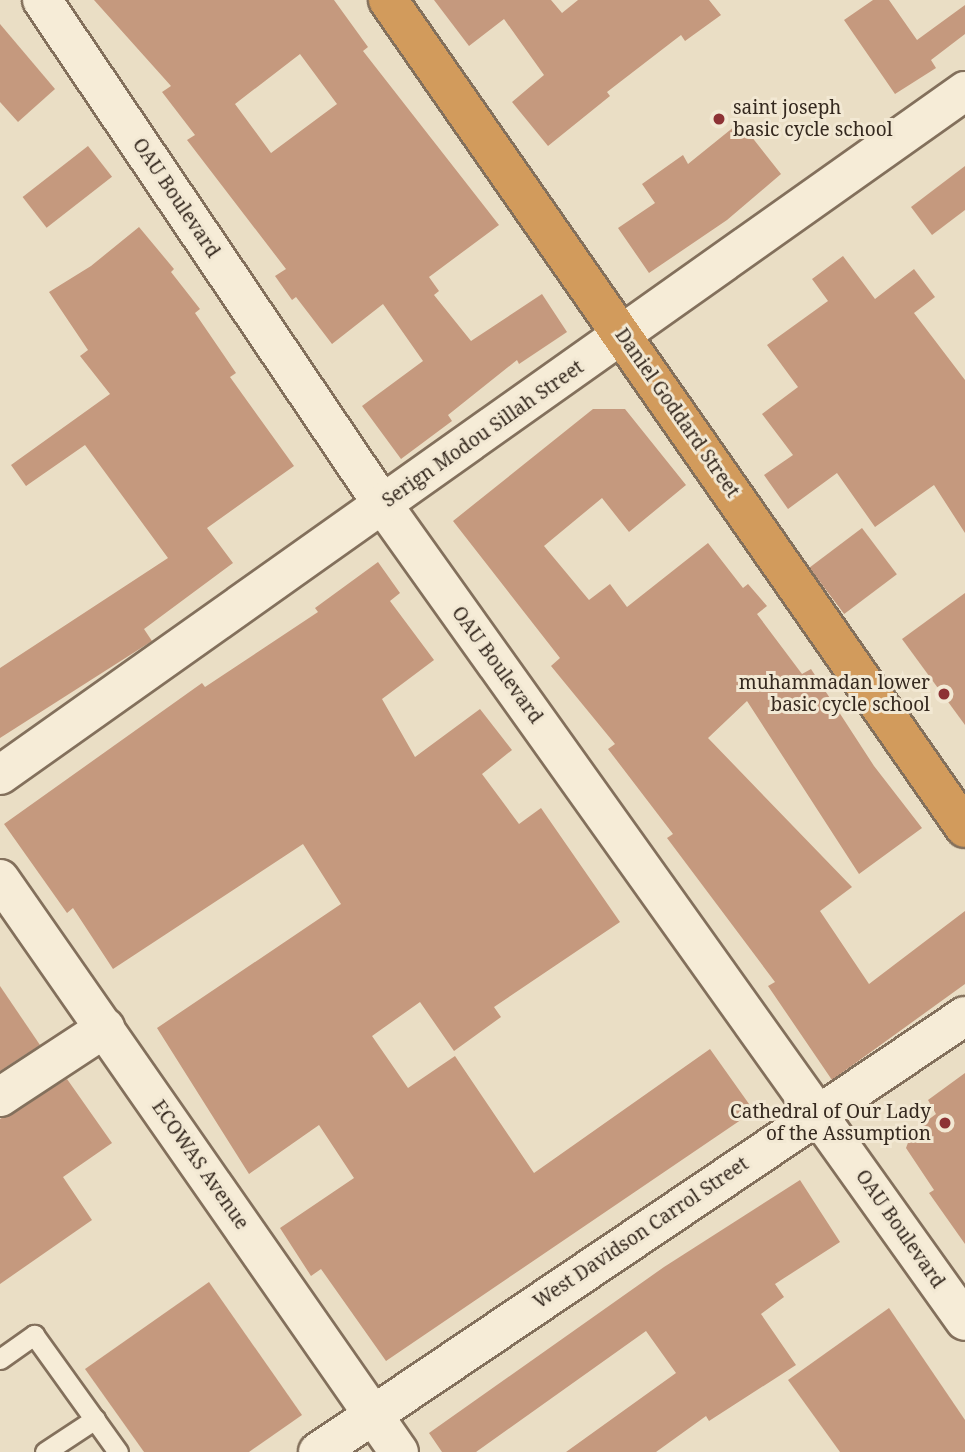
<!DOCTYPE html>
<html>
<head>
<meta charset="utf-8">
<style>
	body { margin:0 }
	#map { position:relative; width:965px; height:1452px; overflow:hidden; background:#eadec5; font-family:"Noto Serif",serif }
	div>[style] { position:absolute }
	[style*='--x'] { left:calc(var(--x)*1px); top:calc(var(--y)*1px); width:calc(var(--w)*1px); rotate:calc(var(--a)*1deg) }
	.building>* { inset:0; background:#c5997e; transform-origin:0 0 }
	.roads { filter:drop-shadow(2px 0 #83705c) drop-shadow(-2px 0 #83705c) drop-shadow(0 2px #83705c) drop-shadow(0 -2px #83705c) }
	.lane>* { height:19px; margin:-9.5px; padding:0 9.5px; transform-origin:9.5px; border-radius:9.5px; background:#f6ecd7 }
	.street>* { height:38px; margin:-19px; padding:0 19px; transform-origin:19px; border-radius:19px; background:#f6ecd7 }
	.secondary>* { height:38px; margin:-19px; padding:0 19px; transform-origin:19px; border-radius:19px; background:#f6ecd7 }
	.highway>* { height:38px; margin:-19px; padding:0 19px; transform-origin:19px; border-radius:19px; background:#d29b5c }
	.dots>* { width:19px; height:19px; translate:-50% -50%; box-sizing:border-box; border:4px solid #f2e8d3; border-radius:50% }
	span { translate:-50% -50%; white-space:nowrap; text-align:center; line-height:1.15; -webkit-text-stroke:6px #f2e8d3; paint-order:stroke }
	.poi-label { font-size:19px; color:#35291f }
	.left { translate:0 -50%; text-align:left }
	.right { translate:-100% -50%; text-align:right }
	.street-label { font-size:19px; color:#35291f }
</style>
</head>
<body>
<div id="map">
	<div class="building">
		<i style="clip-path:polygon(evenodd,94px 0,334px 0,368px 47px,363px 51px,499px 225px,429px 277px,439px 291px,434px 295px,471px 341px,542px 294px,567px 332px,519px 364px,517px 360px,448px 415px,452px 421px,401px 459px,362px 406px,423px 361px,383px 304px,332px 344px,296px 297px,292px 300px,275px 276px,286px 269px,187px 140px,195px 135px,162px 92px,171px 86px,94px 0,300px 54px,337px 104px,271px 153px,235px 104px,300px 54px)"></i>
		<i style="clip-path:polygon(434px 0,551px 0,562px 13px,578px 0,709px 0,721px 15px,685px 41px,681px 35px,607px 92px,610px 96px,548px 146px,512px 102px,544px 75px,504px 19px,469px 46px)"></i>
		<i style="clip-path:polygon(873px 0,889px 0,917px 40px,965px 5px,965px 34px,931px 60px,936px 68px,895px 94px,844px 20px)"></i>
		<i style="clip-path:polygon(0 24px,55px 89px,18px 122px,0 102px)"></i>
		<i style="clip-path:polygon(740px 122px,781px 174px,727px 220px,649px 273px,618px 228px,655px 203px,642px 184px,683px 155px,688px 164px)"></i>
		<i style="left:88px;top:146px;width:39px;height:83px;rotate:52deg"></i>
		<i style="clip-path:polygon(965px 166px,965px 210px,932px 235px,911px 207px)"></i>
		<i style="clip-path:polygon(139px 227px,174px 269px,171px 272px,200px 309px,195px 313px,236px 373px,230px 377px,294px 466px,207px 528px,233px 563px,144px 629px,152px 641px,0 738px,0 668px,168px 558px,85px 445px,26px 486px,11px 465px,110px 394px,80px 356px,88px 350px,49px 292px,91px 266px)"></i>
		<i style="clip-path:polygon(843px 256px,875px 299px,914px 269px,935px 297px,914px 313px,965px 380px,965px 533px,934px 485px,875px 527px,837px 473px,788px 509px,764px 475px,793px 455px,762px 414px,798px 387px,767px 345px,828px 301px,812px 279px)"></i>
		<i style="clip-path:polygon(593px 409px,625px 409px,686px 485px,629px 532px,602px 498px,544px 546px,589px 600px,610px 584px,627px 607px,708px 543px,743px 588px,748px 584px,767px 606px,757px 614px,802px 674px,811px 669px,874px 766px,922px 828px,859px 874px,747px 701px,708px 738px,852px 887px,820px 911px,869px 984px,965px 911px,965px 984px,832px 1080px,768px 986px,775px 982px,667px 838px,673px 834px,608px 749px,615px 744px,551px 666px,560px 658px,453px 521px)"></i>
		<i style="left:862px;top:528px;width:58px;height:66px;rotate:53deg"></i>
		<i style="clip-path:polygon(378px 562px,400px 593px,390px 601px,434px 660px,382px 699px,415px 757px,480px 709px,512px 750px,482px 774px,519px 824px,541px 808px,620px 922px,494px 1007px,501px 1017px,454px 1051px,420px 1002px,372px 1036px,408px 1088px,455px 1056px,534px 1173px,710px 1049px,754px 1111px,386px 1361px,321px 1269px,311px 1276px,280px 1228px,354px 1178px,319px 1125px,249px 1174px,157px 1028px,341px 904px,303px 844px,113px 969px,73px 908px,67px 913px,4px 824px,202px 683px,205px 687px,318px 612px,315px 608px)"></i>
		<i style="clip-path:polygon(965px 593px,965px 725px,902px 639px)"></i>
		<i style="clip-path:polygon(0 986px,40px 1045px,0 1071px)"></i>
		<i style="clip-path:polygon(965px 1073px,965px 1244px,929px 1193px,934px 1190px,906px 1148px,912px 1132px,936px 1114px,928px 1100px)"></i>
		<i style="clip-path:polygon(67px 1079px,112px 1143px,63px 1177px,92px 1220px,0 1284px,0 1119px)"></i>
		<i style="clip-path:polygon(800px 1180px,840px 1242px,775px 1284px,784px 1297px,761px 1314px,796px 1365px,709px 1421px,706px 1416px,656px 1452px,566px 1452px,676px 1373px,646px 1331px,476px 1452px,442px 1452px,429px 1433px,664px 1267px)"></i>
		<i style="clip-path:polygon(209px 1282px,302px 1415px,249px 1452px,144px 1452px,85px 1369px)"></i>
		<i style="clip-path:polygon(889px 1308px,965px 1420px,965px 1452px,840px 1452px,788px 1380px)"></i>
	</div>
	<div class="roads">
		<div class="lane">
			<i style="--x:0;--y:1359;--w:42;--a:-35.2"></i>
			<i style="--x:34;--y:1335;--w:144;--a:54.3"></i>
			<i style="--x:45;--y:1452;--w:60;--a:-33.4"></i>
		</div>
		<div class="street">
			<i style="--x:42;--y:0;--w:609;--a:55.97"></i>
			<i style="--x:383;--y:505;--w:1002;--a:54.5"></i>
			<i style="--x:0;--y:879;--w:698;--a:55.15"></i>
			<i style="--x:0;--y:1097;--w:126;--a:-33.3"></i>
			<i style="--x:318;--y:1452;--w:780;--a:-33.98"></i>
		</div>
		<div class="secondary">
			<i style="--x:0;--y:775;--w:1183;--a:-35.33"></i>
		</div>
		<div class="highway">
			<i style="--x:388;--y:0;--w:1009;--a:55.13"></i>
		</div>
	</div>
	<div class="dots">
		<i style="left:719px;top:119px;background:#8d3235"></i>
		<i style="left:944px;top:694px;background:#8d3235"></i>
		<i style="left:945px;top:1123px;background:#8d3235"></i>
	</div>
	<div class="poi-label">
		<span class="left" style="left:733px;top:119px">saint joseph<br>basic cycle school</span>
		<span class="right" style="left:930px;top:694px">muhammadan lower<br>basic cycle school</span>
		<span class="right" style="left:931px;top:1123px">Cathedral of Our Lady<br>of the Assumption</span>
	</div>
	<div class="street-label">
		<span style="left:176px;top:198px;rotate:56deg">OAU Boulevard</span>
		<span style="left:677px;top:413px;rotate:55deg">Daniel Goddard Street</span>
		<span style="left:483px;top:434px;rotate:-35deg">Serign Modou Sillah Street</span>
		<span style="left:497px;top:665px;rotate:54deg">OAU Boulevard</span>
		<span style="left:200px;top:1165px;rotate:55deg">ECOWAS Avenue</span>
		<span style="left:900px;top:1229px;rotate:55deg">OAU Boulevard</span>
		<span style="left:641px;top:1233px;rotate:-34deg">West Davidson Carrol Street</span>
	</div>
</div>
</body>
</html>
